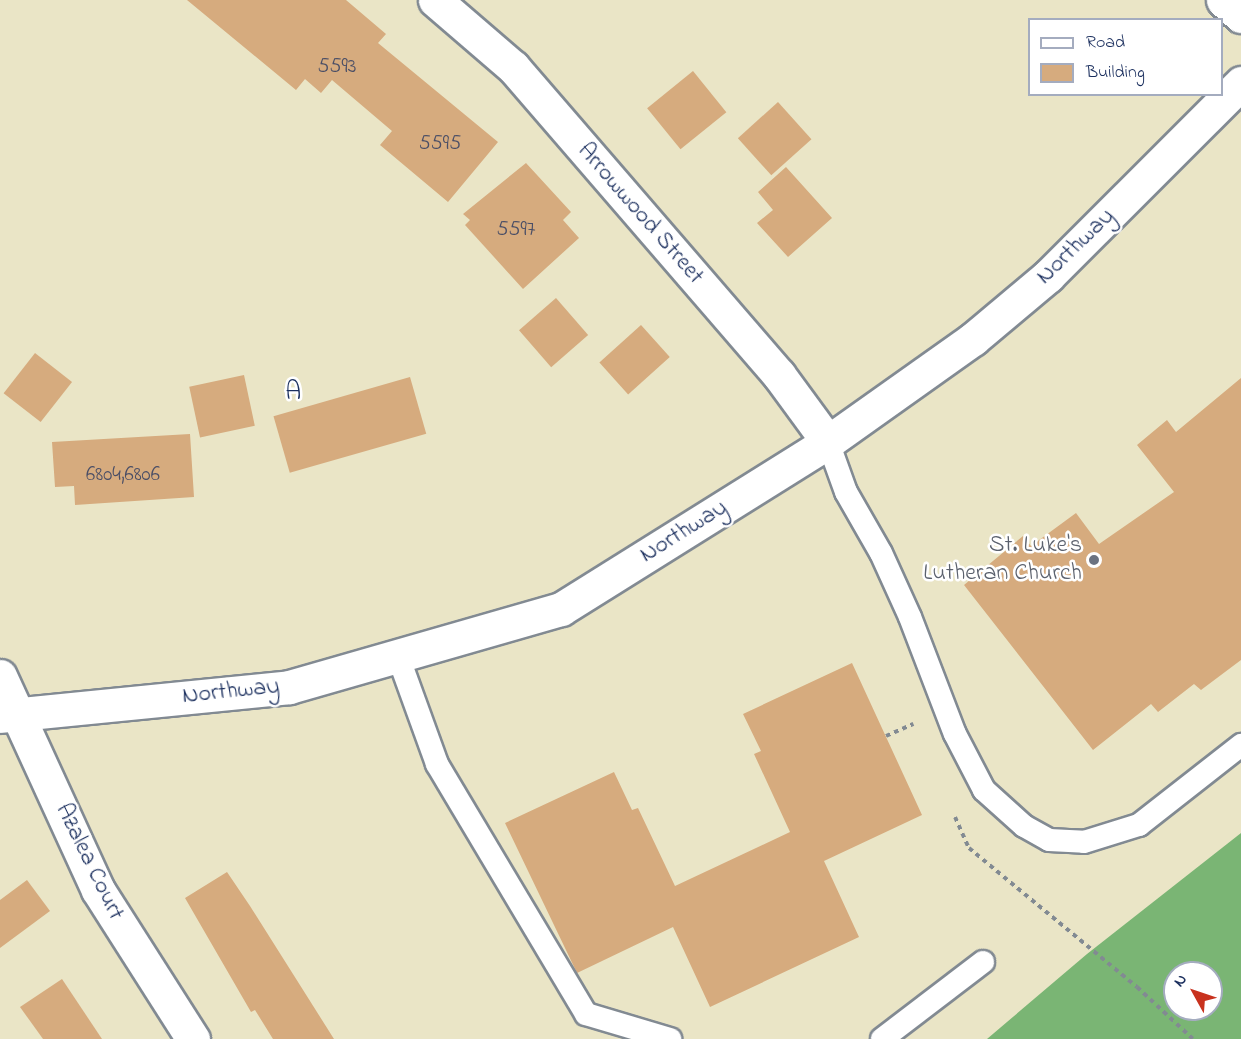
<!DOCTYPE html>
<html>
<head>
<meta charset="utf-8">
<style>
	body { margin:0 }
	#map { position:relative; width:1241px; height:1039px; overflow:hidden; background:#eae5c6; font-family:"Indie Flower",sans-serif }
	div>[style] { position:absolute }
	[style*='--x'] { left:calc(var(--x)*1px); top:calc(var(--y)*1px); width:calc(var(--w)*1px); rotate:calc(var(--a)*1deg) }
	.forest>* { inset:0; background:#7ab574 }
	.building>* { inset:0; background:#d6ab7e; transform-origin:0 0 }
	.path>* { height:4px; margin-top:-2px; transform-origin:0; background:repeating-linear-gradient(90deg,#828a92 0 4.5px,transparent 0 9px) }
	.roads { filter:drop-shadow(2px 0 #828a92) drop-shadow(-2px 0 #828a92) drop-shadow(0 2px #828a92) drop-shadow(0 -2px #828a92) }
	.lane>* { height:22px; margin:-11px; padding:0 11px; transform-origin:11px; border-radius:11px; background:#fff }
	.street>* { height:33px; margin:-16.5px; padding:0 16.5px; transform-origin:16.5px; border-radius:16.5px; background:#fff }
	.secondary>* { height:33px; margin:-16.5px; padding:0 16.5px; transform-origin:16.5px; border-radius:16.5px; background:#fff }
	.dots>* { width:16px; height:16px; translate:-50% -50%; box-sizing:border-box; border:3px solid #fff; border-radius:50% }
	span { translate:-50% -50%; white-space:nowrap; text-align:center; line-height:1.15; -webkit-text-stroke:5px #fff; paint-order:stroke }
	.number-label { font-size:21px; color:#4a4e66 }
	.number-label span { -webkit-text-stroke-width:0 }
	.street-label { font-size:24px; color:#1b2f5e }
	.worship-label { font-size:24px; color:#5b616d }
	.right { translate:-100% -50%; text-align:right }
	.neighbourhood-label { font-size:26px; color:#1b2f5e; letter-spacing:1.5px }
	.legend { position:absolute; left:1028px; top:18px; width:195px; height:78px; box-sizing:border-box; background:#fff; border:2px solid #a4acbf; margin:0; padding:8px 10px; list-style:none; font-size:18px; color:#1b2f5e }
	.legend li { display:flex; align-items:center; gap:12px; height:30px }
	.legend b { width:30px; border:2px solid #a4acbf }
	.north { position:absolute; left:1163px; top:961px; width:60px; height:60px; box-sizing:border-box; background:#fff; border:2px solid #a4acbf; border-radius:50%; rotate:310deg; font-size:16px; font-weight:700; line-height:24px; text-align:center; color:#1b2f5e }
	.north::after { content:''; display:block; margin:auto; width:21px; height:27px; background:#c8321e; clip-path:polygon(50% 0,100% 100%,50% 72%,0 100%) }
</style>
</head>
<body>
<div id="map">
	<div class="forest">
		<i style="clip-path:polygon(evenodd,1241px 833px,1241px 1039px,987px 1039px,1087px 954px,1241px 833px,1175px 973px,1211px 973px,1211px 1009px,1175px 1009px,1175px 973px)"></i>
	</div>
	<div class="building">
		<i style="clip-path:polygon(187px 0,346px 0,386px 34px,378px 43px,498px 142px,448px 202px,380px 145px,392px 131px,332px 80px,321px 93px,305px 79px,296px 90px)"></i>
		<i style="left:693px;top:71px;width:53px;height:59px;rotate:51deg"></i>
		<i style="left:778px;top:102px;width:50px;height:54px;rotate:48deg"></i>
		<i style="clip-path:polygon(526px 163px,571px 212px,563px 220px,579px 238px,523px 289px,465px 225px,470px 220px,463px 214px)"></i>
		<i style="clip-path:polygon(786px 167px,832px 218px,788px 257px,757px 223px,773px 210px,758px 192px)"></i>
		<i style="left:556px;top:298px;width:49px;height:49px;rotate:49deg"></i>
		<i style="left:641px;top:325px;width:43px;height:56px;rotate:48deg"></i>
		<i style="left:35px;top:353px;width:47px;height:51px;rotate:38deg"></i>
		<i style="left:244px;top:375px;width:52px;height:56px;rotate:78deg"></i>
		<i style="left:410px;top:377px;width:59px;height:142px;rotate:74deg"></i>
		<i style="clip-path:polygon(1241px 378px,1241px 660px,1201px 690px,1194px 684px,1158px 712px,1151px 704px,1093px 750px,964px 585px,1023px 536px,1031px 546px,1076px 513px,1099px 544px,1174px 492px,1137px 445px,1167px 420px,1176px 432px)"></i>
		<i style="clip-path:polygon(190px 434px,194px 497px,75px 505px,74px 486px,55px 487px,52px 442px)"></i>
		<i style="clip-path:polygon(852px 663px,922px 815px,824px 861px,859px 937px,710px 1007px,673px 927px,577px 973px,505px 823px,614px 772px,632px 810px,638px 808px,675px 886px,790px 832px,754px 754px,761px 751px,743px 714px)"></i>
		<i style="clip-path:polygon(227px 872px,250px 906px,334px 1039px,273px 1039px,255px 1010px,251px 1012px,185px 898px)"></i>
		<i style="clip-path:polygon(27px 880px,50px 911px,0 948px,0 900px)"></i>
		<i style="clip-path:polygon(62px 979px,102px 1039px,43px 1039px,20px 1007px)"></i>
	</div>
	<div class="path">
		<i style="--x:886;--y:736;--w:30;--a:-24"></i>
		<i style="--x:955;--y:817;--w:34;--a:66"></i>
		<i style="--x:969;--y:848;--w:218;--a:39.6"></i>
		<i style="--x:1137;--y:987;--w:76;--a:42.9"></i>
	</div>
	<div class="roads">
		<div class="lane">
			<i style="--x:828;--y:442;--w:53;--a:70.2"></i>
			<i style="--x:846;--y:492;--w:70;--a:60.2"></i>
			<i style="--x:881;--y:553;--w:70;--a:65.6"></i>
			<i style="--x:910;--y:617;--w:125;--a:69"></i>
			<i style="--x:955;--y:734;--w:63;--a:62.6"></i>
			<i style="--x:984;--y:790;--w:54;--a:42"></i>
			<i style="--x:1024;--y:826;--w:29;--a:29"></i>
			<i style="--x:1049;--y:840;--w:35;--a:3"></i>
			<i style="--x:1084;--y:842;--w:58;--a:-17.2"></i>
			<i style="--x:1139;--y:825;--w:130;--a:-38.1"></i>
			<i style="--x:398;--y:656;--w:115;--a:70.1"></i>
			<i style="--x:437;--y:764;--w:291;--a:59.2"></i>
			<i style="--x:586;--y:1014;--w:88;--a:16.6"></i>
			<i style="--x:882;--y:1039;--w:127;--a:-37.3"></i>
		</div>
		<div class="street">
			<i style="--x:435;--y:0;--w:103;--a:40.7"></i>
			<i style="--x:513;--y:67;--w:407;--a:49.2"></i>
			<i style="--x:779;--y:375;--w:83;--a:53.8"></i>
			<i style="--x:1223;--y:0;--w:24;--a:42"></i>
			<i style="--x:0;--y:676;--w:235;--a:65.4"></i>
			<i style="--x:98;--y:890;--w:177;--a:57.5"></i>
		</div>
		<div class="secondary">
			<i style="--x:0;--y:716;--w:290;--a:-5.7"></i>
			<i style="--x:289;--y:687;--w:283;--a:-16"></i>
			<i style="--x:561;--y:609;--w:315;--a:-32"></i>
			<i style="--x:828;--y:442;--w:178;--a:-35.4"></i>
			<i style="--x:973;--y:339;--w:98;--a:-40"></i>
			<i style="--x:1048;--y:276;--w:273;--a:-45"></i>
		</div>
	</div>
	<div class="dots">
		<i style="left:1094px;top:560px;background:#6b7280"></i>
	</div>
	<div class="number-label">
		<span style="left:337px;top:67px">5593</span>
		<span style="left:440px;top:144px">5595</span>
		<span style="left:516px;top:230px">5597</span>
		<span style="left:123px;top:475px">6804,6806</span>
	</div>
	<div class="street-label">
		<span style="left:640px;top:214px;rotate:49deg">Arrowwood Street</span>
		<span style="left:1076px;top:247px;rotate:-44deg">Northway</span>
		<span style="left:684px;top:532px;rotate:-32deg">Northway</span>
		<span style="left:231px;top:692px;rotate:-6deg">Northway</span>
		<span style="left:89px;top:862px;rotate:64deg">Azalea Court</span>
	</div>
	<div class="worship-label">
		<span class="right" style="left:1082px;top:560px">St. Luke's<br>Lutheran Church</span>
	</div>
	<div class="neighbourhood-label">
		<span style="left:294px;top:394px">A</span>
	</div>
	<ul class="legend">
	<li><b style="height:8px;background:#fff"></b>Road</li>
	<li><b style="height:16px;background:#d6ab7e"></b>Building</li>
	</ul>
	<div class="north">N</div>
</div>
</body>
</html>
